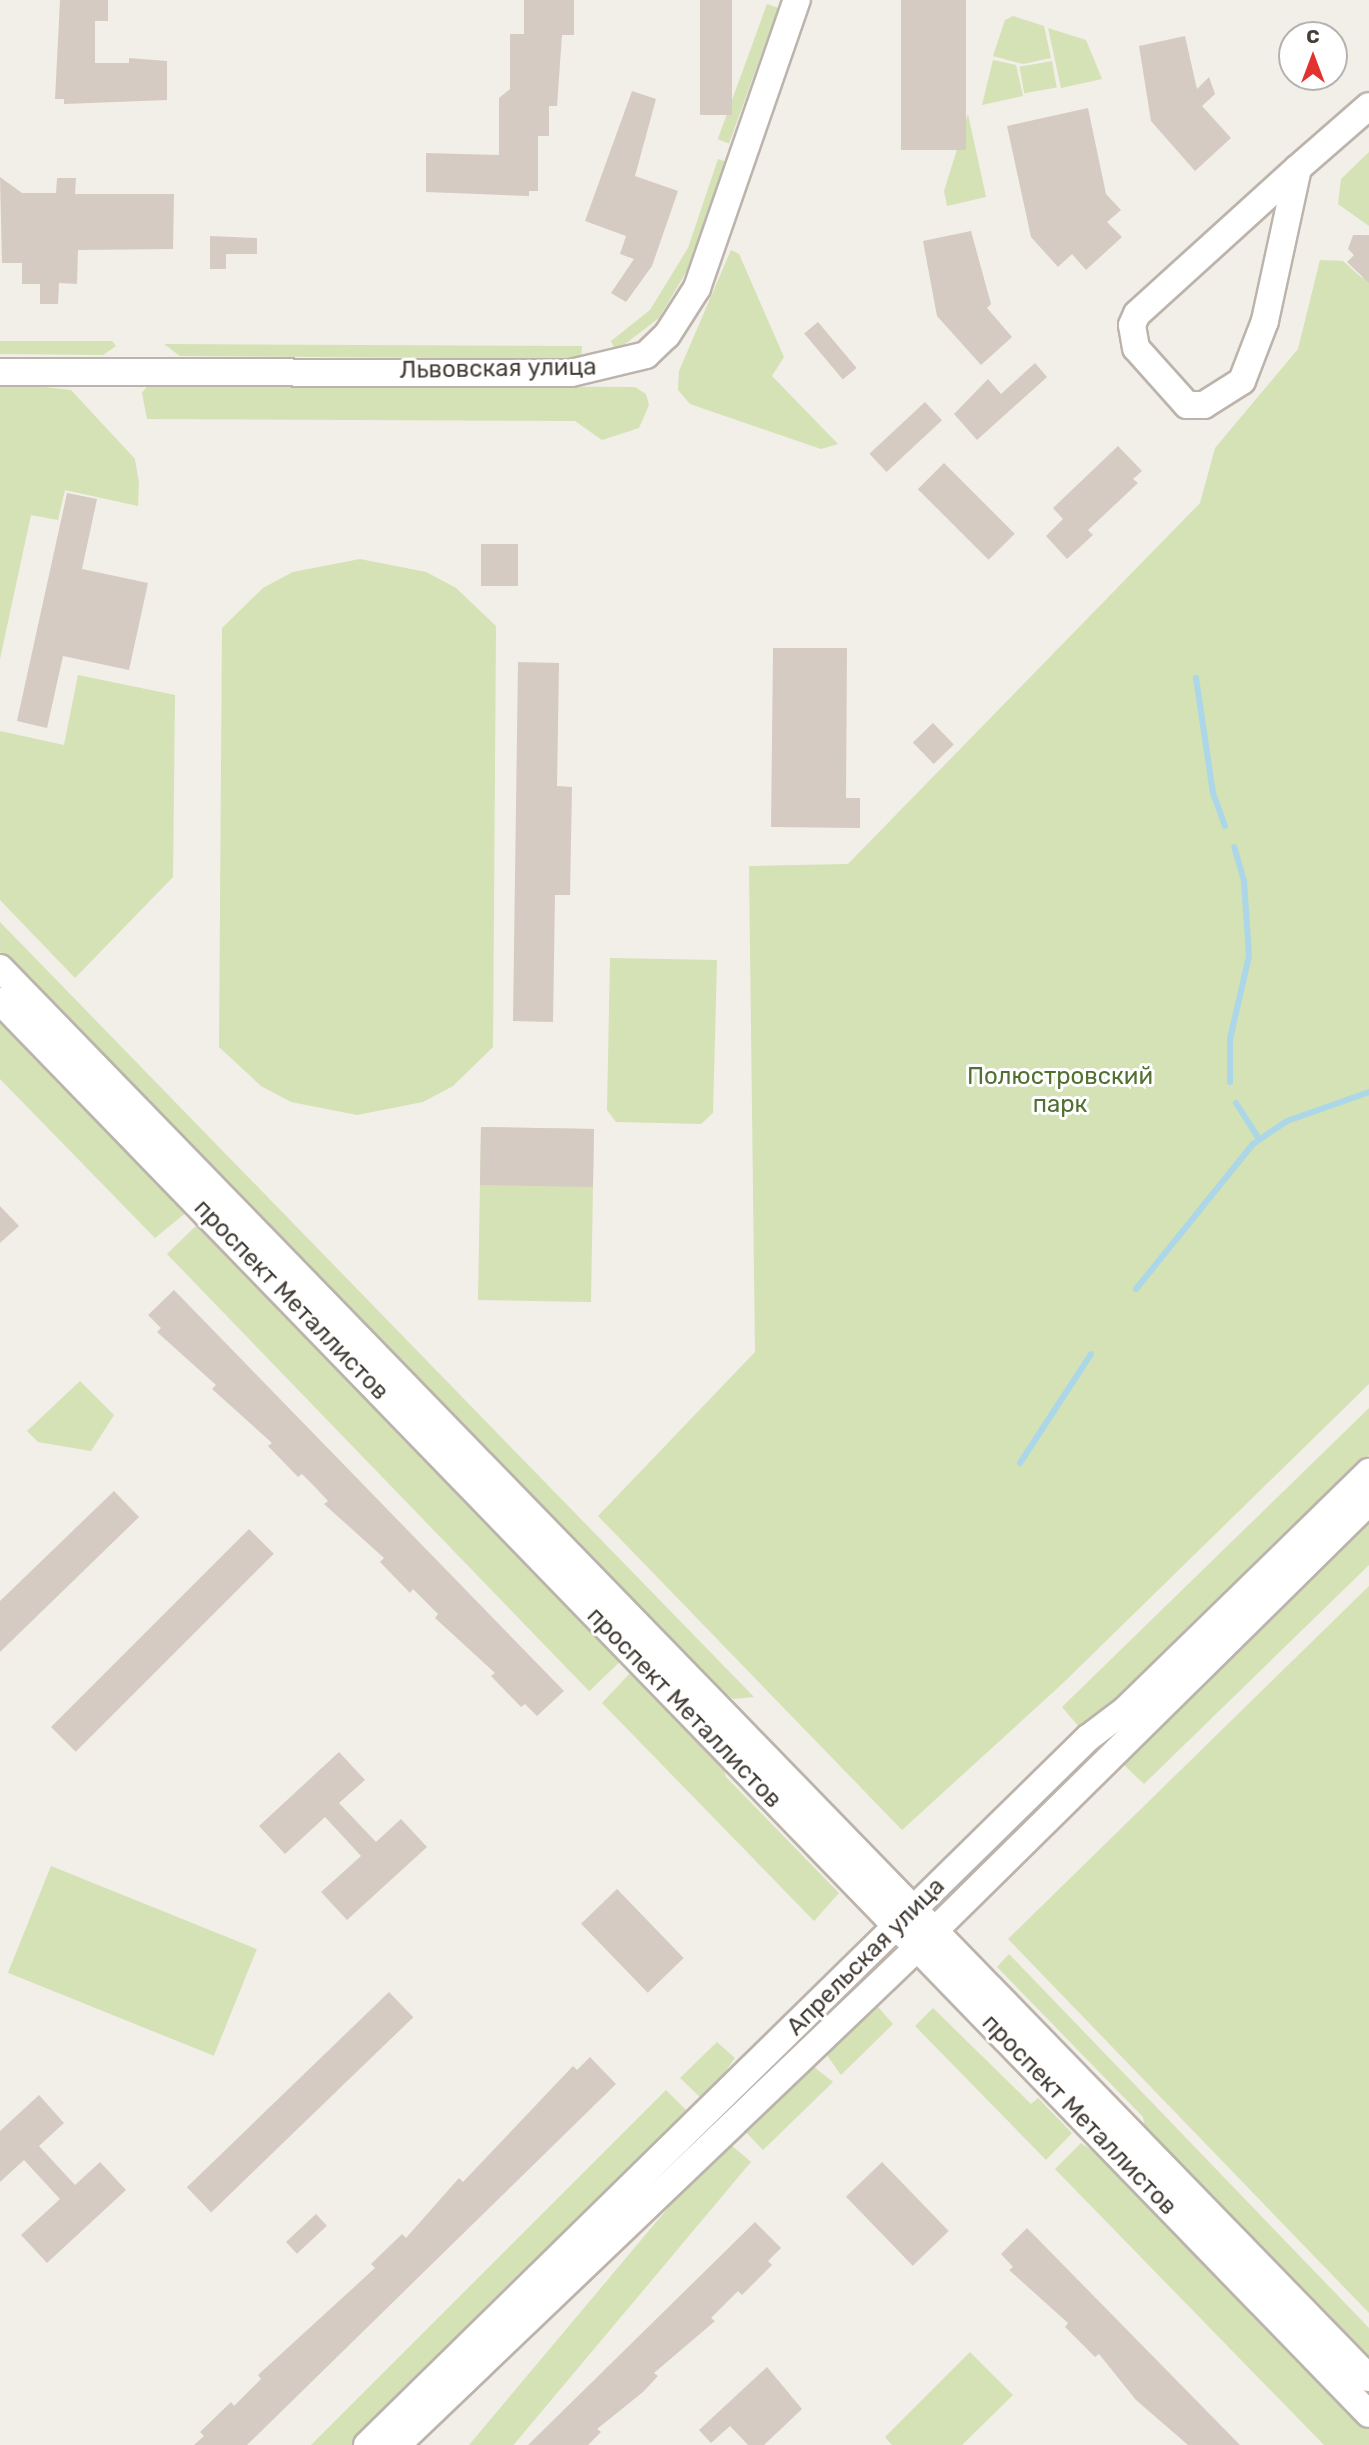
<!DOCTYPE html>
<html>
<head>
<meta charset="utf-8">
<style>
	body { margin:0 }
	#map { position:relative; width:1369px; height:2445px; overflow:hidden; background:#f2eee8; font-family:Rubik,sans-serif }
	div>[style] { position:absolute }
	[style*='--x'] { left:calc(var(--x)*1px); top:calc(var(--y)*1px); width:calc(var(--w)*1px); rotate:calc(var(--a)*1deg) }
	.green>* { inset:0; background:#d4e2b5; transform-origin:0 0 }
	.stream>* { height:6px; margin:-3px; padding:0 3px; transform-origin:3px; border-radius:3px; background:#abd7e8 }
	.building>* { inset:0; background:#d5cbc2; transform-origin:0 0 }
	.roads { filter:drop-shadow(2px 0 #bcb4ac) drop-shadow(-2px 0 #bcb4ac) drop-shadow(0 2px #bcb4ac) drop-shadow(0 -2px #bcb4ac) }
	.minor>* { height:26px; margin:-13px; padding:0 13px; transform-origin:13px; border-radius:13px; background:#fff }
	span { translate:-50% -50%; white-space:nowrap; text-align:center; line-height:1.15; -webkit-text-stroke:6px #fff; paint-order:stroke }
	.street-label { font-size:24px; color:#453e37 }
	.park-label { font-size:24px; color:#517031 }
	.north { position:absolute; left:1278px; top:21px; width:70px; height:70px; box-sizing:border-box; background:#fff; border:2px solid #b5b2af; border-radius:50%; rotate:0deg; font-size:19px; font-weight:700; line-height:28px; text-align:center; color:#453e37 }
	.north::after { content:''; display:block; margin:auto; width:24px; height:32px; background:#e2322f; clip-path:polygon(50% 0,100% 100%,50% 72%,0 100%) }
</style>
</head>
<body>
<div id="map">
	<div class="green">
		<i style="left:767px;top:4px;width:12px;height:144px;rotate:20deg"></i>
		<i style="clip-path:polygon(1013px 16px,1044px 26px,1051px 58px,1023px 64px,993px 56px,1005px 20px)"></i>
		<i style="clip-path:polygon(1048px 28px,1086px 40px,1102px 79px,1061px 88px)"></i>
		<i style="clip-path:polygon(993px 60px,1016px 65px,1023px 96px,982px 105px)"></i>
		<i style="left:1052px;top:61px;width:27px;height:33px;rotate:80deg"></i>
		<i style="clip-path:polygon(968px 114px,986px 197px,947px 206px,944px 191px)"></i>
		<i style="clip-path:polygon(1369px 152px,1369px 226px,1338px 204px,1341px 179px)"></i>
		<i style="clip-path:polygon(718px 159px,729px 163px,698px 252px,659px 318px,616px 351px,611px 341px,650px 310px,688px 248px)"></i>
		<i style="clip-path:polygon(731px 250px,739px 254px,784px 357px,772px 376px,838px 444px,821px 449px,690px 404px,678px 390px,679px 371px)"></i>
		<i style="clip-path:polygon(1320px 260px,1343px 261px,1362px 278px,1369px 271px,1369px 1384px,1062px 1684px,902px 1830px,598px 1516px,755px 1352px,749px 866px,848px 864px,1200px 503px,1215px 448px,1298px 349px)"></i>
		<i style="clip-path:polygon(0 341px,112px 341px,116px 346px,103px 355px,0 354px)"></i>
		<i style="clip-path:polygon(164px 344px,582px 346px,581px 359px,571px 359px,180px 356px)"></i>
		<i style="clip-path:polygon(0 382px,71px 390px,135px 459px,139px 483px,138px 506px,65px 490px,58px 520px,31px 515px,0 659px)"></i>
		<i style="clip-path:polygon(149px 384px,635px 387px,646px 394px,649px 405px,639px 428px,602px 440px,575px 421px,147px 419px,142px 393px)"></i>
		<i style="clip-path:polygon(360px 559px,426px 572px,456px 588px,496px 626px,493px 1047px,453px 1086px,423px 1102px,357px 1115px,291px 1102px,261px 1086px,219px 1047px,222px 628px,263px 588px,293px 572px)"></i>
		<i style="clip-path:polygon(78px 675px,175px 695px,173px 877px,75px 978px,0 900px,0 731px,64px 745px)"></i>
		<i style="clip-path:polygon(0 922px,754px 1697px,734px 1699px,718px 1692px,0 952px)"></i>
		<i style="clip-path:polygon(610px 958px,717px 960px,713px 1113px,701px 1124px,616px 1122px,607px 1110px)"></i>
		<i style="clip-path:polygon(0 1017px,188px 1211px,155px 1238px,0 1079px)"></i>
		<i style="left:481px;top:1127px;width:113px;height:173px;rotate:1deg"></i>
		<i style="left:200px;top:1222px;width:608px;height:46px;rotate:46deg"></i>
		<i style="clip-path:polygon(80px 1381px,114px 1415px,91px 1451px,38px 1442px,27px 1431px)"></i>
		<i style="clip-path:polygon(1369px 1408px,1369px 1455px,1108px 1709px,1080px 1728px,1062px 1707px)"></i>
		<i style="clip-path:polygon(1369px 1517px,1369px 1565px,1144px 1784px,1123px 1764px,1151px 1729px)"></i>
		<i style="clip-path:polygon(1369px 1586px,1369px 2313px,1008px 1939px)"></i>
		<i style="clip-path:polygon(634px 1669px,721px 1759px,726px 1777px,839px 1893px,814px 1921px,602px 1703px)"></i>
		<i style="left:51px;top:1866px;width:222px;height:115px;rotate:22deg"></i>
		<i style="clip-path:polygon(1009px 1954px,1369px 2328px,1369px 2360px,1145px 2132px,1143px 2117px,997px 1967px)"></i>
		<i style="clip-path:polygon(878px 2007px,893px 2024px,841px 2075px,826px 2054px)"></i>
		<i style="clip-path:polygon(933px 2008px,1031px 2104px,1038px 2098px,1072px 2133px,1046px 2160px,915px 2026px)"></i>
		<i style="clip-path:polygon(717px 2042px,735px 2058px,704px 2101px,680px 2078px)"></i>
		<i style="clip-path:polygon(814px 2067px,833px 2082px,763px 2150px,740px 2126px,766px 2112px)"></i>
		<i style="left:666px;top:2090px;width:35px;height:509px;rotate:45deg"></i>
		<i style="left:725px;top:2140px;width:34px;height:437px;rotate:40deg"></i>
		<i style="clip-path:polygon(1081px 2143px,1109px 2162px,1341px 2395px,1369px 2428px,1369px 2445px,1324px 2445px,1055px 2169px)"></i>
		<i style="clip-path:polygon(970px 2352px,1013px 2395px,962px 2445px,892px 2445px,885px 2437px)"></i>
	</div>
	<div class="stream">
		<i style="--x:1196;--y:678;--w:116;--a:81.6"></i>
		<i style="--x:1213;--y:793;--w:35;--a:70"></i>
		<i style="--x:1230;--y:1082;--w:43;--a:-90"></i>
		<i style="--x:1230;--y:1039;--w:85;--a:-77.1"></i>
		<i style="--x:1249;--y:956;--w:75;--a:-93.8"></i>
		<i style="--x:1244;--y:881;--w:35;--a:-106"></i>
		<i style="--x:1236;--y:1103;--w:43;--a:57.4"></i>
		<i style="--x:1136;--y:1289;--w:186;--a:-51.1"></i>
		<i style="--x:1253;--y:1144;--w:41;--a:-34.1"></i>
		<i style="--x:1287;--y:1121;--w:87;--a:-19.5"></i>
		<i style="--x:1020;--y:1463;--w:130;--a:-56.9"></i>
	</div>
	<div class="building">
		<i style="clip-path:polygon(60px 0,108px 0,108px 21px,95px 21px,95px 63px,129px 63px,129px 58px,167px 61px,167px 100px,64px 104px,64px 99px,55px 99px)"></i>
		<i style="clip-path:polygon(524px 0,574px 0,574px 35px,562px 35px,557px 106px,549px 106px,549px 136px,538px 136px,538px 191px,529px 191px,529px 196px,426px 192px,426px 153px,499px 155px,499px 98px,510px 89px,510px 34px,524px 34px)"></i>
		<i style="left:700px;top:0;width:32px;height:115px"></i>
		<i style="left:901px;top:0;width:65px;height:150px"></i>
		<i style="clip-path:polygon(1185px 36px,1197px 89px,1209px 77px,1215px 94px,1202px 106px,1231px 138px,1195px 171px,1151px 121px,1139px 46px)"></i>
		<i style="clip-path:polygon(632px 91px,656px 99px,635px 176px,678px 191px,652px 266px,626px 302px,611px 293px,634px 259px,620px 254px,626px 236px,585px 221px)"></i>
		<i style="clip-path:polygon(1088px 108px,1106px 194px,1121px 210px,1107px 222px,1122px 237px,1086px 270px,1072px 254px,1058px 267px,1031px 237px,1007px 126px)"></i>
		<i style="clip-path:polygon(0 177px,22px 193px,56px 193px,57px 178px,76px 178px,75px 194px,174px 194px,173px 249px,78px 250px,77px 284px,59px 283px,58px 304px,40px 304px,40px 284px,22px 284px,22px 263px,2px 263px)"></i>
		<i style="clip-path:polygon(971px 231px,991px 304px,987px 308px,1012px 337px,981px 365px,937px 316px,923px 241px)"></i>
		<i style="clip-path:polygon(1353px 235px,1369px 235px,1369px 283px,1347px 262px,1354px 255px,1348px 249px)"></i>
		<i style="clip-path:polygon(210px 236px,257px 238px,257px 254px,226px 254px,226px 269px,210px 269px)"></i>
		<i style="left:818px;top:322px;width:60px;height:18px;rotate:50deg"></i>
		<i style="clip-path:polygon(1035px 363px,1047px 377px,977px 440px,954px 414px,988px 379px,1001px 394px)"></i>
		<i style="left:925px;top:402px;width:25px;height:76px;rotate:47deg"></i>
		<i style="clip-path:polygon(1118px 446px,1142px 471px,1133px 479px,1138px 483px,1088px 530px,1093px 535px,1067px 559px,1046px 536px,1063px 519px,1053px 508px)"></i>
		<i style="left:944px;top:463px;width:100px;height:37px;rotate:45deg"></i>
		<i style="clip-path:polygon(67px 493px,97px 499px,82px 569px,148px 583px,129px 670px,63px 656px,47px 728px,17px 721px)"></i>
		<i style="left:481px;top:544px;width:37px;height:42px"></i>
		<i style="clip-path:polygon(773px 648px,847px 648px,846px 798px,860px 798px,860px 828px,771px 827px)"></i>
		<i style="clip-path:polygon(518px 662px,559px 663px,557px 786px,572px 787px,570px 895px,555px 895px,553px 1022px,513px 1021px)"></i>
		<i style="left:933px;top:723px;width:30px;height:28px;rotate:46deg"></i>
		<i style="left:481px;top:1127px;width:113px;height:58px;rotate:1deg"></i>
		<i style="clip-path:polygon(0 1206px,19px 1226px,0 1243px)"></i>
		<i style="clip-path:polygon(174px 1290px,564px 1691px,537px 1716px,525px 1704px,521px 1707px,491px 1676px,495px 1673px,435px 1618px,438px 1614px,413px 1589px,410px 1593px,380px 1562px,384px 1558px,324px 1504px,328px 1501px,315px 1487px,302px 1474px,298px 1477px,268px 1446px,272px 1443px,212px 1389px,216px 1385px,157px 1332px,161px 1328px,148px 1315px)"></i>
		<i style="clip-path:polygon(114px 1491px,139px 1517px,0 1652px,0 1601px)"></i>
		<i style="left:249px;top:1529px;width:35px;height:280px;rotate:45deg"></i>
		<i style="clip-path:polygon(339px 1752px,365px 1780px,339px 1803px,376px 1842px,401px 1819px,427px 1847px,347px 1920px,321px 1892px,361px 1856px,325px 1817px,285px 1854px,259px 1826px)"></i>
		<i style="left:617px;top:1889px;width:96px;height:50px;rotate:46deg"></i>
		<i style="left:389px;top:1992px;width:35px;height:281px;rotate:46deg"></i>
		<i style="clip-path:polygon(590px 2057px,616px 2084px,247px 2445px,194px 2445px,204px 2436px,200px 2432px,231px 2402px,234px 2406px,261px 2379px,258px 2375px,375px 2268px,371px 2264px,402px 2234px,406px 2238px,459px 2178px,463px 2182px,573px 2066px,577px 2070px)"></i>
		<i style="clip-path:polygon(39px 2095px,64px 2123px,39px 2146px,75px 2185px,100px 2162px,126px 2190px,47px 2263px,21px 2235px,60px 2199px,24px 2160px,0 2182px,0 2131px)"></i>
		<i style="left:882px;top:2162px;width:96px;height:50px;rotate:46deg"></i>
		<i style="left:316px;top:2214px;width:16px;height:41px;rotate:47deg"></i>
		<i style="clip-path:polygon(755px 2222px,781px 2248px,768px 2261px,772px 2265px,742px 2295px,738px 2291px,711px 2318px,715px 2321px,654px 2373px,658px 2376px,643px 2392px,597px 2429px,601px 2432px,588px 2445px,528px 2445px)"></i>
		<i style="clip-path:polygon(1027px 2228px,1240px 2445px,1188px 2445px,1136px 2400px,1099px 2354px,1095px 2357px,1065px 2327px,1068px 2323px,1009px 2270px,1013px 2267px,1001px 2254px)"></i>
		<i style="clip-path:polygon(767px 2367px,802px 2409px,764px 2445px,748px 2445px,730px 2426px,711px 2443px,699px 2430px)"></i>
	</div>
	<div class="roads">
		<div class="minor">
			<i style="--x:1298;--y:168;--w:157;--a:102.2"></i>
			<i style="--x:1265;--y:321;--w:64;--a:111"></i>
			<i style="--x:1242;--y:381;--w:45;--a:147.7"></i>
			<i style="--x:1204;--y:405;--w:17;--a:180"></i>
			<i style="--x:1187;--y:405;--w:76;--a:-131.8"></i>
			<i style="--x:1136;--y:348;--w:23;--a:-100"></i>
			<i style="--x:1132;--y:325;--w:12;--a:-66"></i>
			<i style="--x:1137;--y:314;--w:217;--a:-42.2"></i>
			<i style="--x:1298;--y:168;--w:94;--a:-41.1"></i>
			<i style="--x:0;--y:372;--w:571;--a:0.1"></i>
			<i style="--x:571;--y:373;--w:77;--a:-13.5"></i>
			<i style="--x:646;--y:355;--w:29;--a:-44"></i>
			<i style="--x:667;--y:335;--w:56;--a:-57.4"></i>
			<i style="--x:697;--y:288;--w:305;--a:-70.9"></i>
			<i style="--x:0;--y:968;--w:1965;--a:45.85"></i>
			<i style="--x:0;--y:1001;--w:1967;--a:45.91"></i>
			<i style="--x:367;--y:2445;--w:1010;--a:-44.44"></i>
			<i style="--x:1088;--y:1738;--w:46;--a:-37.1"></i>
			<i style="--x:1125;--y:1710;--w:341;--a:-44.3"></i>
			<i style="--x:397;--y:2445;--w:718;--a:-43.7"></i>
			<i style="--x:916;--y:1949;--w:636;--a:-44.62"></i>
		</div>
	</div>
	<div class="street-label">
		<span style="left:498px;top:369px;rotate:-1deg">Львовская улица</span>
		<span style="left:291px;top:1300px;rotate:46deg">проспект Металлистов</span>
		<span style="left:684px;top:1708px;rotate:46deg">проспект Металлистов</span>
		<span style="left:866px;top:1957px;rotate:-45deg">Апрельская улица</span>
		<span style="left:1079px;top:2115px;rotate:46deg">проспект Металлистов</span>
	</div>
	<div class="park-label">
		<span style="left:1060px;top:1091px">Полюстровский<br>парк</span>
	</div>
	<div class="north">С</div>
</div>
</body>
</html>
